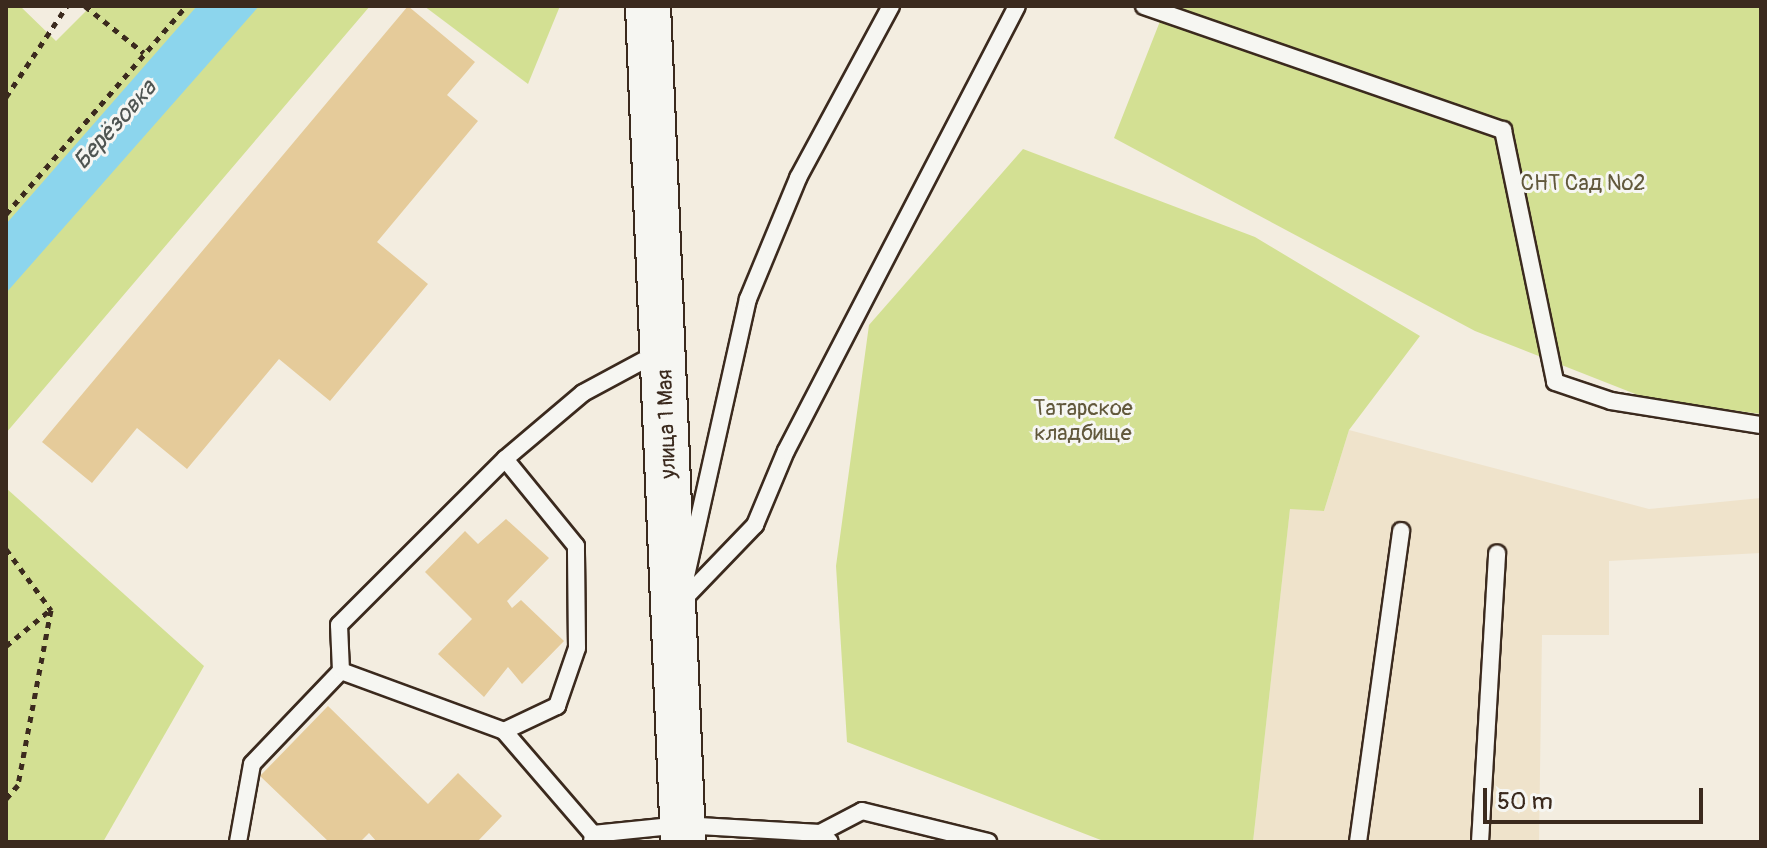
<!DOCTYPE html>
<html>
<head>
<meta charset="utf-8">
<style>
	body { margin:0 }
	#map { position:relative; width:1767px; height:848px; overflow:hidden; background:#f3ede0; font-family:Pangolin,sans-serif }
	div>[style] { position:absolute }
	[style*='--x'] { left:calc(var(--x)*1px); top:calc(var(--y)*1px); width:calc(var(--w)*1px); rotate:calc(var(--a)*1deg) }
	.built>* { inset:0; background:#efe3cb }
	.green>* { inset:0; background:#d3e093 }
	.water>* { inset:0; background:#8cd5ed }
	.building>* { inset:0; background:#e5cb9a }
	.path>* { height:5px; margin-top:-2.5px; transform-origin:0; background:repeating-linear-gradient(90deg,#3b2a1e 0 6px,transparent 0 12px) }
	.roads { filter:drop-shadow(2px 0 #3b2a1e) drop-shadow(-2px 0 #3b2a1e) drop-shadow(0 2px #3b2a1e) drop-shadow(0 -2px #3b2a1e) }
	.service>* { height:16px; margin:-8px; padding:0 8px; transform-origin:8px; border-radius:8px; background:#f6f6f2 }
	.secondary>* { height:44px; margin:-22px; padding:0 22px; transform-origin:22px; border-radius:22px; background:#f6f6f2 }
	span { translate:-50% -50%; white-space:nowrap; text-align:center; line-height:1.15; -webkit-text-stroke:6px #f6f6f2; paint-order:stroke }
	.park-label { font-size:22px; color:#61583b }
	.street-label { font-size:22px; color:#3b2a1e }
	.water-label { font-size:24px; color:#4f5552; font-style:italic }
	.frame { position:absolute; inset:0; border:8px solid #3b2a1e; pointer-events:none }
	.scale { position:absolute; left:1483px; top:788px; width:220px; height:36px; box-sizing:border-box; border:4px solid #3b2a1e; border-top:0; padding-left:10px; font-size:24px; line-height:28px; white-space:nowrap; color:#3b2a1e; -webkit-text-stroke:6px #f6f6f2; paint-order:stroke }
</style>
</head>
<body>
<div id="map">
	<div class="built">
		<i style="clip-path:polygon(1349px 430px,1649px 509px,1761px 498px,1761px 553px,1609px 561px,1609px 635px,1542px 635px,1539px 842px,1253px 842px,1290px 508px,1324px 511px)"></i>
	</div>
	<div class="green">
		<i style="clip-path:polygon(6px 6px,20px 6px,56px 41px,91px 6px,370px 6px,6px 433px)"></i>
		<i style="clip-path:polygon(424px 6px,560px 6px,528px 84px)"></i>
		<i style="clip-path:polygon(1166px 6px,1761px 6px,1761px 414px,1648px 399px,1475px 331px,1114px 138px)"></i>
		<i style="clip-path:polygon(1023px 149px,1255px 237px,1420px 336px,1349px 430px,1324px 511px,1290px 509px,1253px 842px,1106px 842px,847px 742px,836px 566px,869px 325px)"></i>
		<i style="clip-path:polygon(6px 488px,204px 666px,103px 842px,6px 842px)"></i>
	</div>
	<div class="water">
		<i style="clip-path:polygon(197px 6px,259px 6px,6px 293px,6px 224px)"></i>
	</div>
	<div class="building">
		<i style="clip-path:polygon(408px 6px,475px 62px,447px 95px,478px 121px,377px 242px,428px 284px,330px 401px,279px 359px,187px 469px,137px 428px,92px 483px,42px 442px)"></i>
		<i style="clip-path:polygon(506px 519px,549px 558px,507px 601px,512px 608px,521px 600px,564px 641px,522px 684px,508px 667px,484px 697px,438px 654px,472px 619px,425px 572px,465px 531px,478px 544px)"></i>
		<i style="clip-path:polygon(328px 706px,428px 804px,458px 773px,502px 816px,477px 842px,377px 842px,369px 833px,360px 842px,329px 842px,260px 776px)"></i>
	</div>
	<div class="path">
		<i style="--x:85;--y:6;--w:75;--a:38.5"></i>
		<i style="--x:6;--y:97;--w:110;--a:-56.2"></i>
		<i style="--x:6;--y:214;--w:275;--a:-49.1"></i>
		<i style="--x:6;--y:549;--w:76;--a:53.6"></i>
		<i style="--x:51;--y:610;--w:178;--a:100.7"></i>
		<i style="--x:18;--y:785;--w:18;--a:131"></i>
		<i style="--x:6;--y:646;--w:57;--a:-39.3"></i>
	</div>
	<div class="roads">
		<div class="service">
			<i style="--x:1144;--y:6;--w:380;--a:19.1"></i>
			<i style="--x:1503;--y:130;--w:257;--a:78.3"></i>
			<i style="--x:1555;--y:382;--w:59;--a:18.7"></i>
			<i style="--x:1611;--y:401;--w:152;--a:9.1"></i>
			<i style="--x:686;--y:576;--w:284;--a:-77.4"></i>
			<i style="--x:748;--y:299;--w:131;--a:-67.5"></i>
			<i style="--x:798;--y:178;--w:196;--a:-61.6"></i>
			<i style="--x:679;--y:604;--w:110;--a:-46.1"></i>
			<i style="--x:755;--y:525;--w:80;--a:-67.3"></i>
			<i style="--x:786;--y:451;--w:501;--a:-62.57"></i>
			<i style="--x:341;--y:671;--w:46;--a:-92.5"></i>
			<i style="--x:339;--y:625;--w:235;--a:-45"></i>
			<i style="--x:505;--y:459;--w:102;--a:-40.2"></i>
			<i style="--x:583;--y:393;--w:86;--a:-28.3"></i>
			<i style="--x:504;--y:731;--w:59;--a:-25.3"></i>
			<i style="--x:557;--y:706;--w:61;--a:-71"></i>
			<i style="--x:577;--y:648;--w:102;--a:-90.6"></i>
			<i style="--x:576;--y:546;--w:112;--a:-129.2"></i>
			<i style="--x:820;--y:833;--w:47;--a:-27.6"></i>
			<i style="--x:862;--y:811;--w:130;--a:13.8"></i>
			<i style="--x:238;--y:842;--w:79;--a:-79.8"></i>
			<i style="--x:252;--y:764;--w:129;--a:-46.3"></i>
			<i style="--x:341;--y:671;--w:174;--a:20.2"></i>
			<i style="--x:504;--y:731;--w:136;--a:49.2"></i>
			<i style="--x:592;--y:842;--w:8;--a:-83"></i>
			<i style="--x:593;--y:834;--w:89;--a:-5.8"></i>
			<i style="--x:682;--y:825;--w:138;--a:3.3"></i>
			<i style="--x:820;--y:833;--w:13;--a:42"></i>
			<i style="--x:1358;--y:842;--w:314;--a:-82.1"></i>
			<i style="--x:1480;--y:842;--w:289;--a:-86.6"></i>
		</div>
		<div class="secondary">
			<i style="--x:648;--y:6;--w:837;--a:87.6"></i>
		</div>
	</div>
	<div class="park-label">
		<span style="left:1583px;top:184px">СНТ Сад №2</span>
		<span style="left:1083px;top:421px">Татарское<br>кладбище</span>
	</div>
	<div class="street-label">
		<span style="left:667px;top:424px;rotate:-92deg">улица 1 Мая</span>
	</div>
	<div class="water-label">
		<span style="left:115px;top:125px;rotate:-48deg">Берёзовка</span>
	</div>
	<div class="frame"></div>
	<div class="scale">50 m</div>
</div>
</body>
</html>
